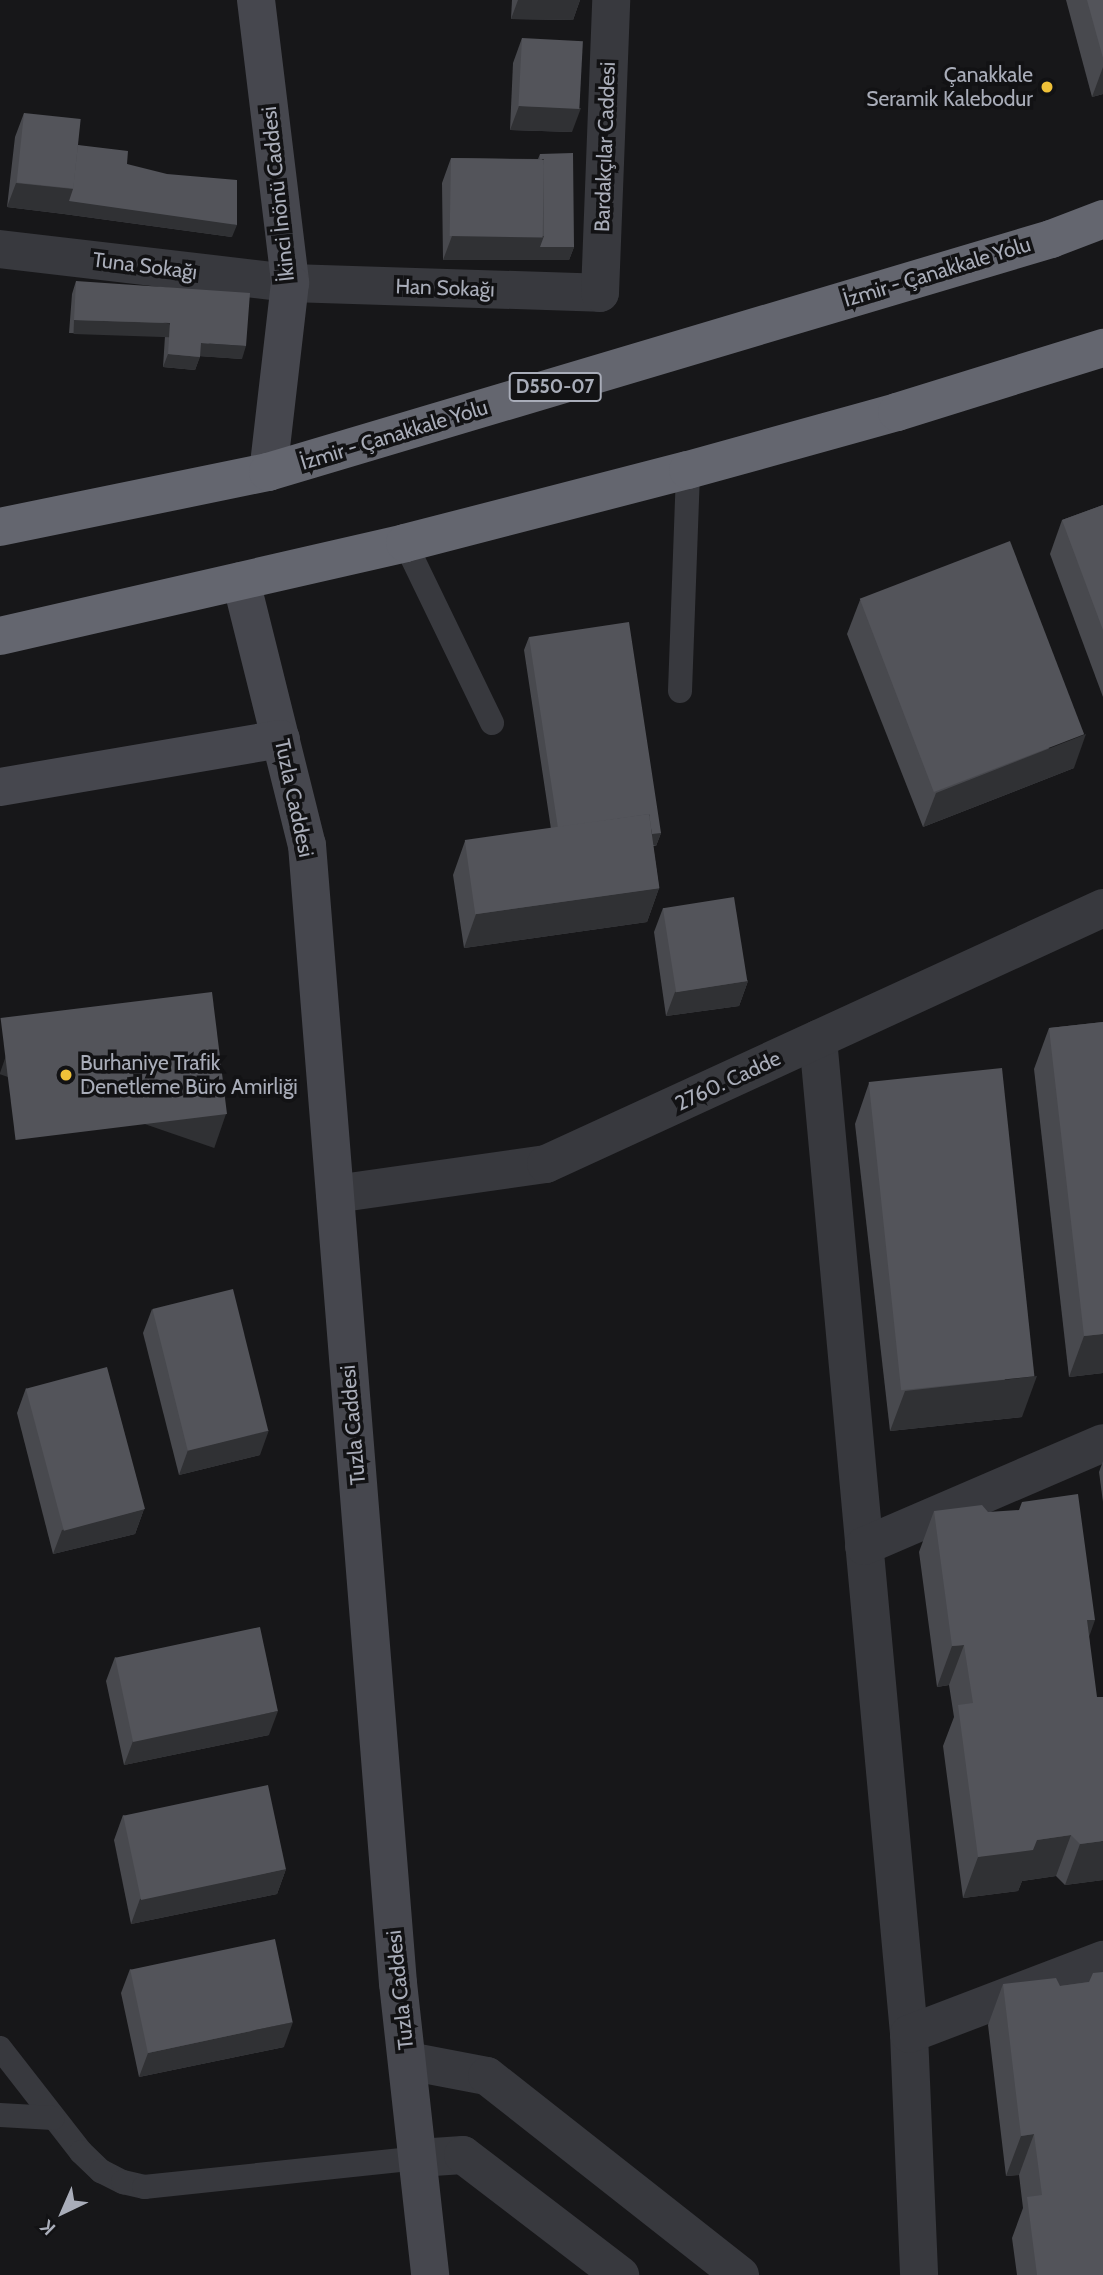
<!DOCTYPE html>
<html>
<head>
<meta charset="utf-8">
<style>
	body { margin:0 }
	#map { position:relative; width:1103px; height:2275px; overflow:hidden; background:#171719; font-family:Cabin,sans-serif }
	div>[style] { position:absolute }
	[style*='--x'] { left:calc(var(--x)*1px); top:calc(var(--y)*1px); width:calc(var(--w)*1px); rotate:calc(var(--a)*1deg) }
	.lane>* { height:24px; margin:-12px; padding:0 12px; transform-origin:12px; border-radius:12px; background:#38393e }
	.street>* { height:38px; margin:-19px; padding:0 19px; transform-origin:19px; border-radius:19px; background:#38393e }
	.secondary>* { height:38px; margin:-19px; padding:0 19px; transform-origin:19px; border-radius:19px; background:#46474e }
	.highway>* { height:38px; margin:-19px; padding:0 19px; transform-origin:19px; border-radius:19px; background:#64666f }
	.wall>* { inset:0; background:#48494e }
	.shaded-wall>* { inset:0; background:#303134; transform-origin:0 0 }
	.building>* { inset:0; background:#53545a; transform-origin:0 0 }
	.dots>* { width:19px; height:19px; translate:-50% -50%; box-sizing:border-box; border:4px solid #121214; border-radius:50% }
	span { translate:-50% -50%; white-space:nowrap; text-align:center; line-height:1.15; -webkit-text-stroke:7px #121214; paint-order:stroke }
	.shield-label span { padding:2px 5px; background:#121214; border:2px solid; border-radius:5px; -webkit-text-stroke-width:0 }
	.shield-label { font-size:19px; color:#a9adb9; font-weight:700 }
	.poi-label { font-size:21px; color:#a9adb9 }
	.right { translate:-100% -50%; text-align:right }
	.left { translate:0 -50%; text-align:left }
	.street-label { font-size:21px; color:#a9adb9 }
	.north { position:absolute; left:28px; top:2177px; width:70px; height:70px; -webkit-text-stroke:5px #121214; paint-order:stroke; rotate:224deg; font-size:19px; font-weight:700; line-height:28px; text-align:center; color:#a9adb9 }
	.north::after { content:''; display:block; margin:auto; width:24px; height:32px; background:#a9adb9; clip-path:polygon(50% 0,100% 100%,50% 72%,0 100%) }
</style>
</head>
<body>
<div id="map">
	<div class="lane">
		<i style="--x:405;--y:543;--w:200;--a:64.2"></i>
		<i style="--x:680;--y:691;--w:221;--a:-87.9"></i>
		<i style="--x:0;--y:2048;--w:132;--a:52.1"></i>
		<i style="--x:81;--y:2152;--w:28;--a:44"></i>
		<i style="--x:101;--y:2171;--w:25;--a:27"></i>
		<i style="--x:123;--y:2182;--w:22;--a:13"></i>
		<i style="--x:144;--y:2187;--w:276;--a:-6"></i>
		<i style="--x:0;--y:2115;--w:53;--a:3.2"></i>
	</div>
	<div class="street">
		<i style="--x:0;--y:249;--w:292;--a:6.7"></i>
		<i style="--x:290;--y:283;--w:310;--a:1.8"></i>
		<i style="--x:600;--y:293;--w:293;--a:-87.8"></i>
		<i style="--x:818;--y:1039;--w:999;--a:84.77"></i>
		<i style="--x:909;--y:2034;--w:241;--a:87.6"></i>
		<i style="--x:335;--y:1194;--w:213;--a:-8.1"></i>
		<i style="--x:546;--y:1164;--w:613;--a:-24.68"></i>
		<i style="--x:864;--y:1546;--w:260;--a:-23.3"></i>
		<i style="--x:909;--y:2034;--w:208;--a:-20.9"></i>
		<i style="--x:408;--y:2061;--w:80;--a:10.8"></i>
		<i style="--x:487;--y:2076;--w:322;--a:38.2"></i>
		<i style="--x:418;--y:2158;--w:45;--a:-3.8"></i>
		<i style="--x:463;--y:2155;--w:198;--a:37.4"></i>
	</div>
	<div class="secondary">
		<i style="--x:256;--y:0;--w:285;--a:83.1"></i>
		<i style="--x:290;--y:283;--w:190;--a:96.6"></i>
		<i style="--x:241;--y:581;--w:272;--a:76"></i>
		<i style="--x:307;--y:845;--w:1142;--a:85.43"></i>
		<i style="--x:398;--y:1983;--w:294;--a:83.7"></i>
		<i style="--x:0;--y:787;--w:285;--a:-9.7"></i>
	</div>
	<div class="highway">
		<i style="--x:0;--y:527;--w:274;--a:-11.6"></i>
		<i style="--x:268;--y:472;--w:817;--a:-16.57"></i>
		<i style="--x:1051;--y:239;--w:56;--a:-21"></i>
		<i style="--x:0;--y:636;--w:416;--a:-12.9"></i>
		<i style="--x:405;--y:543;--w:292;--a:-14.5"></i>
		<i style="--x:688;--y:470;--w:217;--a:-15.5"></i>
		<i style="--x:897;--y:412;--w:216;--a:-17.3"></i>
	</div>
	<div class="wall">
		<i style="clip-path:polygon(512px 0,580px 0,573px 20px,511px 19px)"></i>
		<i style="clip-path:polygon(1066px 0,1103px 0,1103px 94px,1092px 97px)"></i>
		<i style="clip-path:polygon(522px 38px,572px 132px,510px 130px,513px 63px)"></i>
		<i style="clip-path:polygon(24px 113px,78px 145px,127px 164px,232px 237px,64px 214px,7px 207px,15px 137px)"></i>
		<i style="clip-path:polygon(540px 154px,574px 247px,569px 260px,443px 260px,442px 183px,451px 158px,538px 159px)"></i>
		<i style="clip-path:polygon(76px 281px,242px 359px,200px 356px,195px 370px,163px 367px,165px 336px,69px 333px,72px 294px)"></i>
		<i style="clip-path:polygon(1103px 505px,1103px 697px,1050px 554px,1062px 520px)"></i>
		<i style="clip-path:polygon(860px 600px,1074px 768px,923px 827px,847px 634px)"></i>
		<i style="clip-path:polygon(529px 637px,661px 833px,656px 846px,653px 846px,659px 888px,647px 922px,464px 948px,453px 875px,465px 841px,551px 829px,524px 650px)"></i>
		<i style="clip-path:polygon(663px 908px,748px 981px,739px 1006px,666px 1016px,654px 932px)"></i>
		<i style="clip-path:polygon(1103px 1022px,1103px 1373px,1069px 1377px,1034px 1069px,1049px 1028px)"></i>
		<i style="clip-path:polygon(869px 1083px,1022px 1417px,890px 1431px,855px 1124px)"></i>
		<i style="clip-path:polygon(152px 1309px,260px 1455px,179px 1475px,143px 1333px)"></i>
		<i style="clip-path:polygon(26px 1388px,144px 1509px,135px 1534px,53px 1554px,17px 1413px)"></i>
		<i style="clip-path:polygon(1103px 1461px,1103px 1502px,1099px 1472px)"></i>
		<i style="clip-path:polygon(934px 1511px,1089px 1636px,1103px 1880px,1065px 1885px,1056px 1876px,1022px 1881px,1018px 1891px,963px 1898px,943px 1746px,954px 1717px,949px 1685px,937px 1687px,919px 1552px)"></i>
		<i style="clip-path:polygon(115px 1657px,269px 1735px,124px 1765px,106px 1681px)"></i>
		<i style="clip-path:polygon(123px 1815px,286px 1869px,277px 1894px,131px 1924px,114px 1840px)"></i>
		<i style="clip-path:polygon(130px 1969px,284px 2047px,139px 2077px,121px 1993px)"></i>
		<i style="clip-path:polygon(1089px 1982px,1103px 2275px,1017px 2275px,1012px 2238px,1023px 2208px,1019px 2175px,1006px 2176px,988px 2025px,1003px 1984px,1060px 1986px)"></i>
	</div>
	<div class="shaded-wall">
		<i style="clip-path:polygon(518px 0,580px 0,573px 20px,511px 19px)"></i>
		<i style="clip-path:polygon(1103px 67px,1103px 94px,1092px 97px)"></i>
		<i style="clip-path:polygon(519px 106px,581px 108px,572px 132px,510px 130px)"></i>
		<i style="clip-path:polygon(16px 183px,73px 189px,237px 225px,232px 237px,64px 214px,7px 207px)"></i>
		<i style="clip-path:polygon(452px 236px,544px 236px,574px 247px,569px 260px,443px 260px)"></i>
		<i style="left:74px;top:320px;width:96px;height:14px;rotate:2deg"></i>
		<i style="clip-path:polygon(201px 343px,246px 346px,242px 359px,196px 356px)"></i>
		<i style="clip-path:polygon(168px 354px,200px 357px,195px 370px,163px 367px)"></i>
		<i style="clip-path:polygon(1086px 734px,1074px 768px,923px 827px,936px 793px)"></i>
		<i style="left:661px;top:833px;width:14px;height:102px;rotate:111deg"></i>
		<i style="clip-path:polygon(659px 888px,647px 922px,464px 948px,476px 914px)"></i>
		<i style="clip-path:polygon(748px 981px,739px 1006px,666px 1016px,675px 992px)"></i>
		<i style="left:226px;top:1114px;width:36px;height:227px;rotate:109deg"></i>
		<i style="clip-path:polygon(1103px 1334px,1103px 1373px,1069px 1377px,1084px 1336px)"></i>
		<i style="clip-path:polygon(1037px 1376px,1022px 1417px,890px 1431px,905px 1391px)"></i>
		<i style="clip-path:polygon(269px 1430px,260px 1455px,179px 1475px,188px 1450px)"></i>
		<i style="clip-path:polygon(144px 1509px,135px 1534px,53px 1554px,62px 1530px)"></i>
		<i style="clip-path:polygon(1087px 1620px,1095px 1620px,1081px 1660px)"></i>
		<i style="clip-path:polygon(964px 1645px,949px 1685px,937px 1687px,952px 1646px)"></i>
		<i style="clip-path:polygon(278px 1711px,269px 1735px,124px 1765px,133px 1741px)"></i>
		<i style="clip-path:polygon(1071px 1835px,1056px 1876px,1022px 1881px,1018px 1891px,963px 1898px,978px 1857px,1037px 1840px)"></i>
		<i style="clip-path:polygon(1103px 1841px,1103px 1880px,1065px 1885px,1080px 1844px)"></i>
		<i style="clip-path:polygon(286px 1869px,277px 1894px,131px 1924px,140px 1899px)"></i>
		<i style="clip-path:polygon(293px 2022px,284px 2047px,139px 2077px,148px 2053px)"></i>
		<i style="clip-path:polygon(1034px 2134px,1019px 2175px,1006px 2176px,1021px 2136px)"></i>
	</div>
	<div class="building">
		<i style="clip-path:polygon(1087px 0,1103px 0,1103px 58px)"></i>
		<i style="left:522px;top:38px;width:61px;height:68px;rotate:3deg"></i>
		<i style="left:24px;top:113px;width:57px;height:70px;rotate:6deg"></i>
		<i style="clip-path:polygon(78px 145px,128px 151px,127px 164px,167px 174px,237px 180px,237px 225px,69px 201px,73px 189px)"></i>
		<i style="clip-path:polygon(573px 153px,574px 247px,540px 247px,544px 236px,544px 159px,540px 159px,540px 154px)"></i>
		<i style="left:451px;top:158px;width:93px;height:78px;rotate:1deg"></i>
		<i style="clip-path:polygon(76px 281px,250px 293px,246px 346px,201px 343px,200px 357px,168px 354px,170px 323px,74px 320px)"></i>
		<i style="clip-path:polygon(1103px 505px,1103px 630px,1062px 520px)"></i>
		<i style="left:1010px;top:541px;width:207px;height:161px;rotate:69deg"></i>
		<i style="clip-path:polygon(629px 622px,661px 833px,652px 834px,649px 814px,558px 828px,529px 637px)"></i>
		<i style="left:649px;top:814px;width:75px;height:186px;rotate:82deg"></i>
		<i style="left:734px;top:897px;width:85px;height:72px;rotate:81deg"></i>
		<i style="left:212px;top:992px;width:123px;height:213px;rotate:83deg"></i>
		<i style="clip-path:polygon(1103px 1022px,1103px 1334px,1084px 1336px,1049px 1028px)"></i>
		<i style="left:1002px;top:1068px;width:310px;height:134px;rotate:84deg"></i>
		<i style="left:233px;top:1289px;width:146px;height:83px;rotate:76deg"></i>
		<i style="left:107px;top:1367px;width:147px;height:84px;rotate:75deg"></i>
		<i style="clip-path:polygon(1078px 1494px,1095px 1620px,1087px 1620px,1097px 1697px,1103px 1697px,1103px 1841px,1080px 1844px,1071px 1835px,1037px 1840px,1033px 1850px,978px 1857px,958px 1705px,973px 1703px,964px 1645px,952px 1646px,934px 1511px,982px 1505px,988px 1512px,1019px 1510px,1022px 1502px)"></i>
		<i style="left:260px;top:1627px;width:86px;height:148px;rotate:78deg"></i>
		<i style="left:268px;top:1785px;width:86px;height:148px;rotate:78deg"></i>
		<i style="left:275px;top:1939px;width:85px;height:148px;rotate:78deg"></i>
		<i style="clip-path:polygon(1103px 1972px,1103px 2275px,1037px 2275px,1027px 2197px,1042px 2195px,1034px 2134px,1021px 2136px,1003px 1984px,1056px 1978px,1060px 1986px,1089px 1982px,1093px 1973px)"></i>
	</div>
	<div class="dots">
		<i style="left:1047px;top:87px;background:#efc139"></i>
		<i style="left:66px;top:1075px;background:#efc139"></i>
	</div>
	<div class="shield-label">
		<span style="left:555px;top:387px">D550-07</span>
	</div>
	<div class="poi-label">
		<span class="right" style="left:1033px;top:87px">Çanakkale<br>Seramik Kalebodur</span>
		<span class="left" style="left:80px;top:1075px">Burhaniye Trafik<br>Denetleme Büro Amirliği</span>
	</div>
	<div class="street-label">
		<span style="left:605px;top:147px;rotate:-88deg">Bardakçılar Caddesi</span>
		<span style="left:278px;top:194px;rotate:-96deg">İkinci İnönü Caddesi</span>
		<span style="left:145px;top:266px;rotate:7deg">Tuna Sokağı</span>
		<span style="left:937px;top:272px;rotate:-17deg">İzmir - Çanakkale Yolu</span>
		<span style="left:445px;top:288px;rotate:2deg">Han Sokağı</span>
		<span style="left:394px;top:435px;rotate:-17deg">İzmir - Çanakkale Yolu</span>
		<span style="left:294px;top:798px;rotate:78deg">Tuzla Caddesi</span>
		<span style="left:728px;top:1081px;rotate:-25deg">2760. Cadde</span>
		<span style="left:353px;top:1425px;rotate:-95deg">Tuzla Caddesi</span>
		<span style="left:400px;top:1990px;rotate:-96deg">Tuzla Caddesi</span>
	</div>
	<div class="north">K</div>
</div>
</body>
</html>
